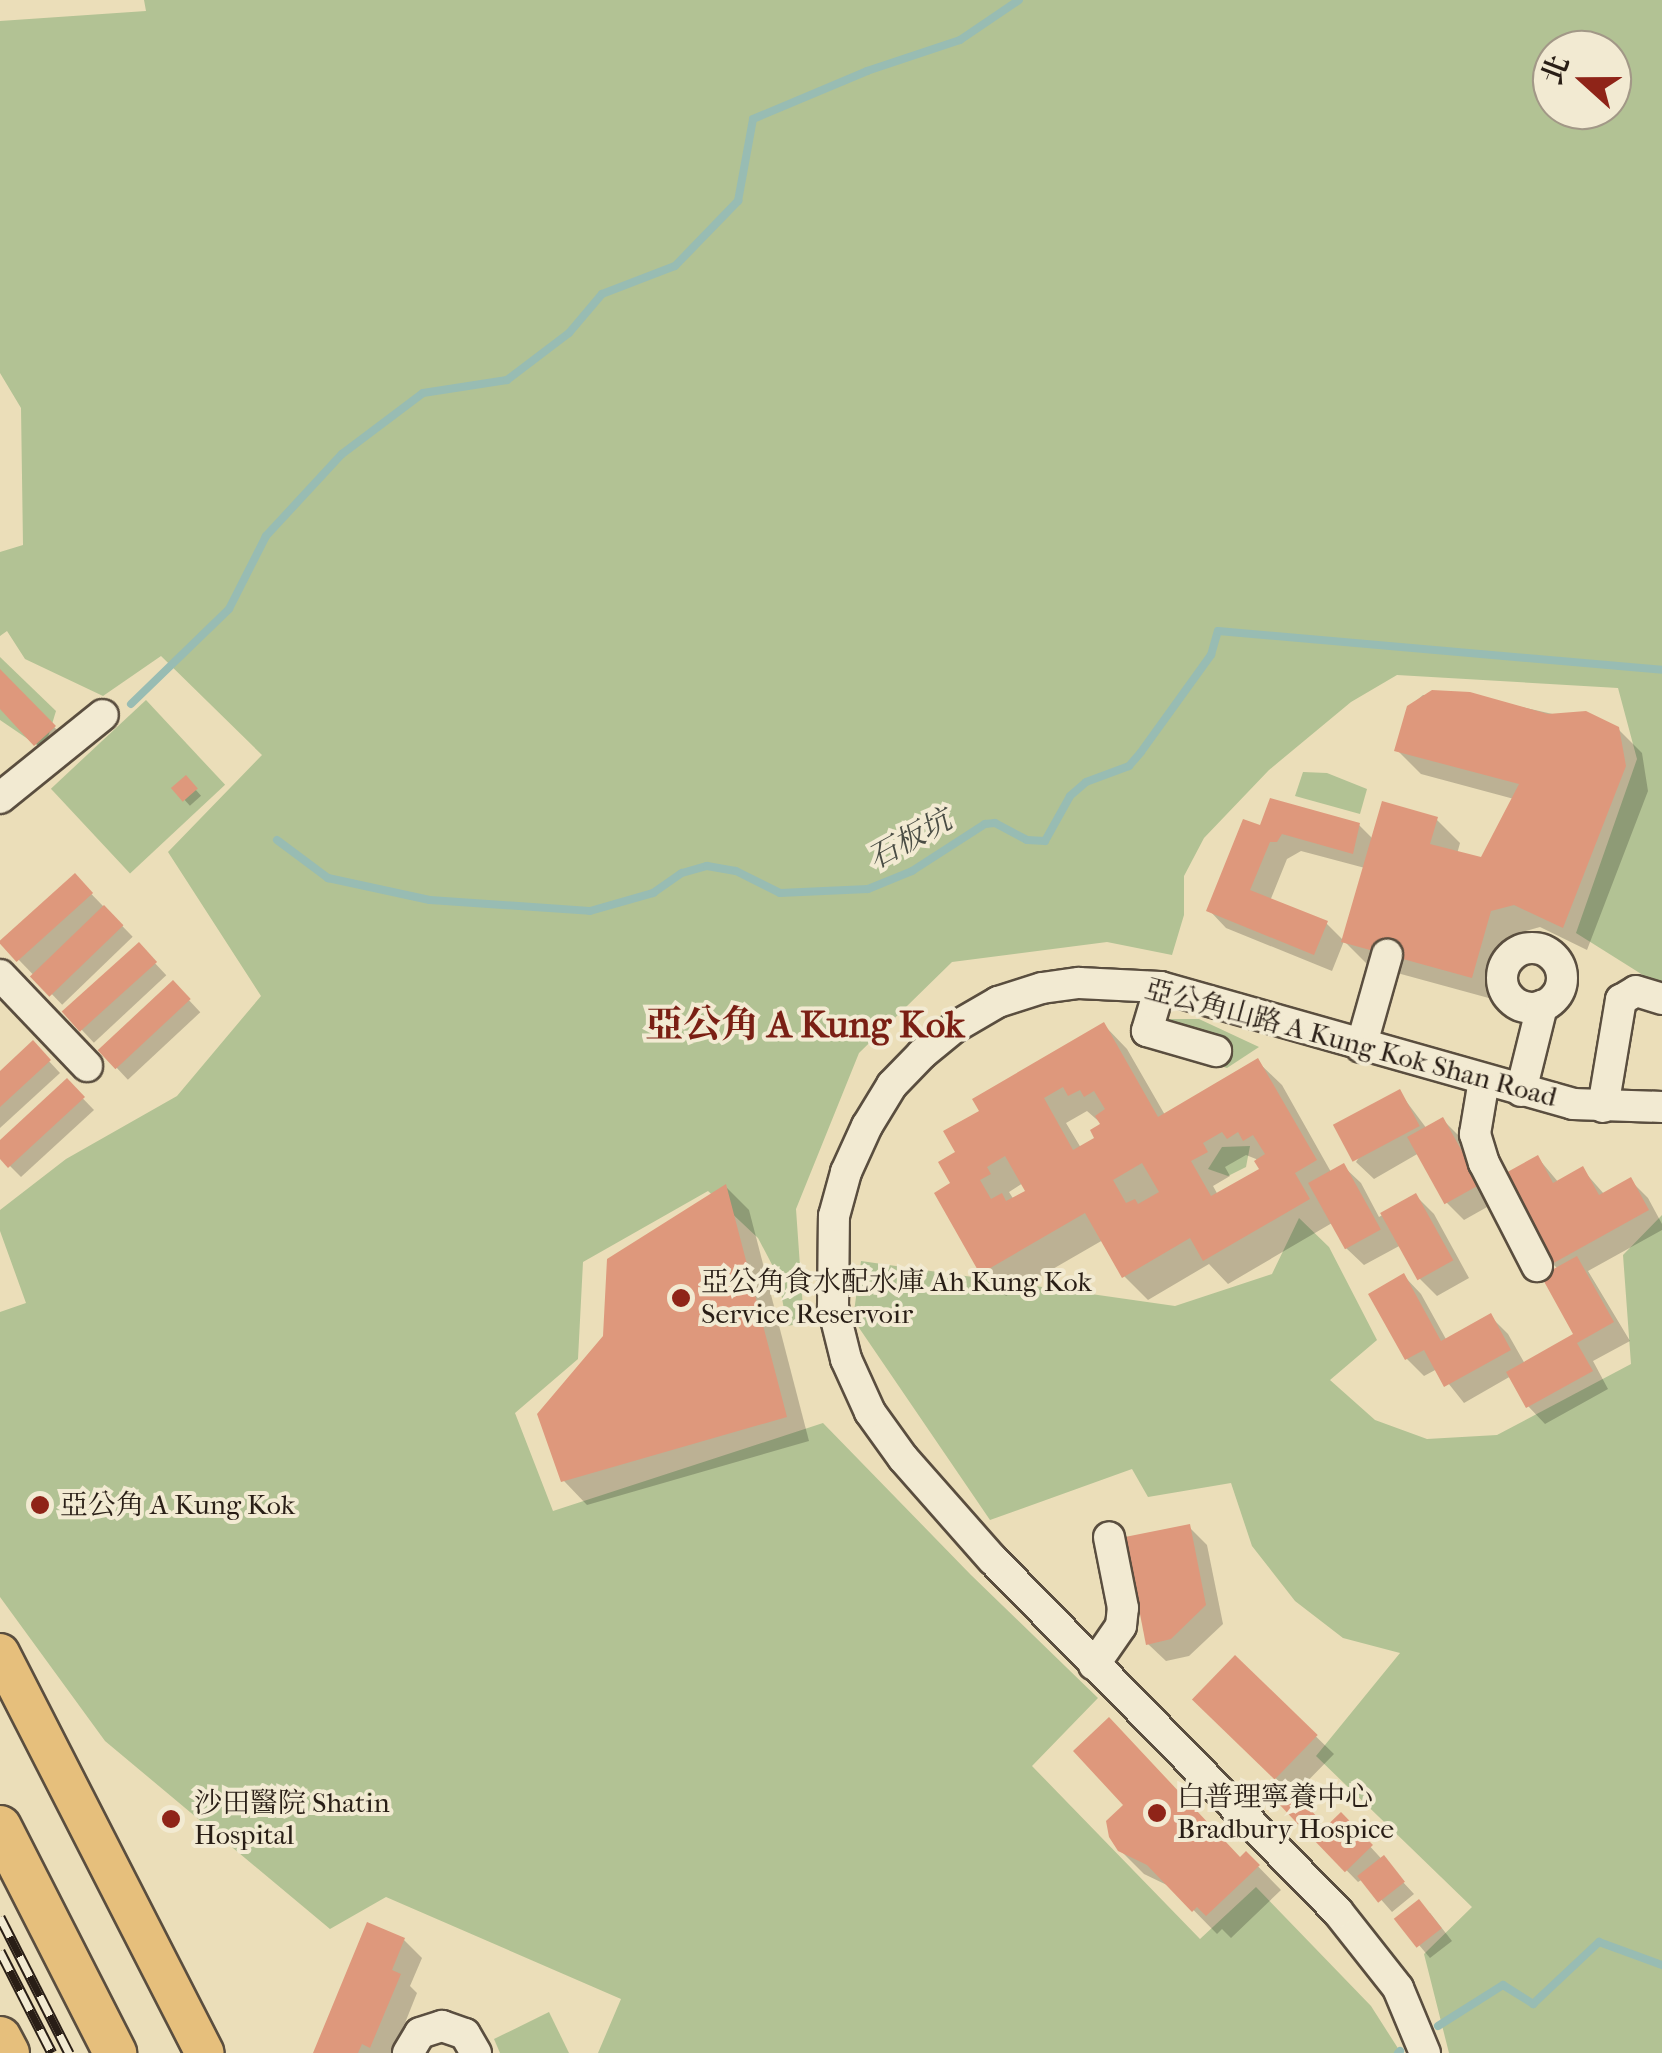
<!DOCTYPE html>
<html>
<head>
<meta charset="utf-8">
<style>
	body { margin:0 }
	#map { position:relative; width:1662px; height:2053px; overflow:hidden; background:#ebdeb9; font-family:"IM FELL French Canon","Noto Serif TC",serif }
	div>[style] { position:absolute }
	[style*='--x'] { left:calc(var(--x)*1px); top:calc(var(--y)*1px); width:calc(var(--w)*1px); rotate:calc(var(--a)*1deg) }
	.green>* { inset:0; background:#b2c294; transform-origin:0 0 }
	.shadow>* { inset:0; background:#0003; transform-origin:0 0 }
	.stream>* { height:8px; margin:-4px; padding:0 4px; transform-origin:4px; border-radius:4px; background:#98bcb3 }
	.building>* { inset:0; background:#de987c; transform-origin:0 0 }
	.roads { filter:drop-shadow(2px 0 #5a4e3f) drop-shadow(-2px 0 #5a4e3f) drop-shadow(0 2px #5a4e3f) drop-shadow(0 -2px #5a4e3f) }
	.minor>* { height:30px; margin:-15px; padding:0 15px; transform-origin:15px; border-radius:15px; background:#f2ead2 }
	.minor>.ring { margin:-15px; padding:0; box-sizing:content-box; background:none; border:30px solid #f2ead2; border-radius:50% }
	.major>* { height:38px; margin:-19px; padding:0 19px; transform-origin:19px; border-radius:19px; background:#e6bf7c }
	.highway>* { height:42px; margin:-21px; padding:0 21px; transform-origin:21px; border-radius:21px; background:#e6bf7c }
	.rail>* { height:11px; margin-top:-5.5px; transform-origin:0; background:repeating-linear-gradient(90deg,#f2ead2 0 22px,#291e16 0 44px); box-sizing:border-box; border-block:2px solid #291e16 }
	.dots>* { width:28px; height:28px; translate:-50% -50%; box-sizing:border-box; border:5px solid #f2ead2; border-radius:50% }
	span { translate:-50% -50%; white-space:nowrap; text-align:center; line-height:1.15; -webkit-text-stroke:8px #f2ead2; paint-order:stroke }
	.street-label { font-size:28px; color:#291e16 }
	.poi-label { font-size:28px; color:#291e16 }
	.left { translate:0 -50%; text-align:left }
	.water-label { font-size:30px; color:#4a4d45; font-style:italic }
	.district-label { font-size:38px; color:#7a1f14; font-weight:700 }
	.north { position:absolute; left:1532px; top:30px; width:100px; height:100px; box-sizing:border-box; background:#f2ead2; border:2px solid #a29887; border-radius:50%; rotate:291deg; font-size:28px; font-weight:700; line-height:40px; text-align:center; color:#291e16 }
	.north::after { content:''; display:block; margin:auto; width:35px; height:45px; background:#8f2418; clip-path:polygon(50% 0,100% 100%,50% 72%,0 100%) }
</style>
</head>
<body>
<div id="map">
	<div class="green">
		<i style="clip-path:polygon(evenodd,144px 0,1662px 0,1662px 987px,1576px 933px,1637px 759px,1618px 688px,1397px 675px,1351px 702px,1269px 770px,1204px 838px,1184px 876px,1184px 915px,1172px 955px,1107px 942px,952px 962px,859px 1053px,796px 1209px,804px 1323px,787px 1326px,778px 1276px,758px 1238px,708px 1191px,583px 1262px,578px 1359px,515px 1413px,553px 1511px,823px 1423px,971px 1575px,1098px 1698px,1032px 1766px,1200px 1939px,1256px 1887px,1371px 2006px,1401px 2053px,598px 2053px,621px 1999px,386px 1897px,330px 1929px,105px 1741px,0 1597px,0 1312px,26px 1303px,0 1231px,0 1210px,66px 1159px,177px 1096px,261px 996px,168px 852px,262px 755px,161px 656px,103px 696px,25px 659px,7px 631px,0 636px,0 552px,23px 545px,21px 408px,0 373px,0 21px,146px 11px,144px 0,1552px 50px,1612px 50px,1612px 110px,1552px 110px,1552px 50px)"></i>
		<i style="clip-path:polygon(0 657px,56px 711px,44px 750px,0 720px)"></i>
		<i style="left:146px;top:700px;width:116px;height:130px;rotate:47deg"></i>
		<i style="clip-path:polygon(1303px 772px,1327px 773px,1367px 789px,1360px 814px,1295px 796px)"></i>
		<i style="clip-path:polygon(1164px 1019px,1199px 1019px,1259px 1047px,1227px 1068px,1154px 1045px)"></i>
		<i style="clip-path:polygon(1250px 1146px,1246px 1167px,1228px 1176px,1208px 1169px,1222px 1147px)"></i>
		<i style="clip-path:polygon(1662px 1215px,1662px 2053px,1449px 2053px,1424px 1954px,1472px 1907px,1316px 1756px,1400px 1653px,1343px 1638px,1295px 1601px,1252px 1546px,1231px 1483px,1148px 1497px,1132px 1469px,990px 1520px,853px 1319px,861px 1261px,1175px 1306px,1272px 1274px,1299px 1218px,1329px 1247px,1377px 1340px,1330px 1380px,1375px 1420px,1427px 1439px,1497px 1435px,1631px 1364px,1623px 1255px)"></i>
		<i style="clip-path:polygon(549px 2012px,569px 2053px,500px 2053px,494px 2039px)"></i>
	</div>
	<div class="shadow">
		<i style="clip-path:polygon(0 672px,65px 738px,47px 755px,0 705px)"></i>
		<i style="clip-path:polygon(1423px 695px,1469px 695px,1618px 729px,1642px 753px,1648px 791px,1587px 950px,1540px 927px,1515px 934px,1496px 1000px,1368px 965px,1344px 941px,1365px 868px,1301px 851px,1287px 859px,1270px 901px,1326px 923px,1344px 941px,1332px 971px,1226px 928px,1209px 910px,1261px 829px,1359px 825px,1373px 839px,1436px 819px,1460px 843px,1457px 854px,1482px 860px,1514px 799px,1421px 774px,1397px 750px,1409px 707px)"></i>
		<i style="left:185px;top:778px;width:24px;height:15px;rotate:48deg"></i>
		<i style="left:75px;top:877px;width:83px;height:98px;rotate:46deg"></i>
		<i style="left:139px;top:946px;width:40px;height:99px;rotate:47deg"></i>
		<i style="left:173px;top:983px;width:40px;height:99px;rotate:47deg"></i>
		<i style="clip-path:polygon(evenodd,1104px 1025px,1127px 1049px,1165px 1115px,1258px 1062px,1282px 1085px,1331px 1172px,1343px 1166px,1361px 1183px,1379px 1217px,1416px 1196px,1434px 1214px,1469px 1278px,1437px 1296px,1419px 1278px,1401px 1245px,1364px 1265px,1346px 1248px,1332px 1223px,1228px 1284px,1209px 1264px,1148px 1300px,1124px 1276px,1103px 1240px,1006px 1296px,982px 1272px,954px 1184px,959px 1153px,982px 1112px,1104px 1025px,1087px 1111px,1103px 1125px,1098px 1139px,1081px 1148px,1066px 1123px,1087px 1111px,1104px 1025px,1246px 1155px,1256px 1159px,1262px 1170px,1218px 1195px,1213px 1186px,1230px 1176px,1225px 1167px,1246px 1155px,1104px 1025px,1023px 1183px,1028px 1192px,1014px 1200px,1009px 1192px,1023px 1183px)"></i>
		<i style="clip-path:polygon(33px 1044px,60px 1073px,0 1128px,0 1074px)"></i>
		<i style="clip-path:polygon(67px 1082px,94px 1110px,21px 1177px,0 1156px,0 1144px)"></i>
		<i style="clip-path:polygon(1400px 1093px,1427px 1129px,1443px 1120px,1461px 1138px,1496px 1202px,1464px 1220px,1446px 1202px,1419px 1153px,1374px 1179px,1356px 1162px)"></i>
		<i style="clip-path:polygon(1538px 1158px,1559px 1183px,1583px 1170px,1604px 1194px,1630px 1180px,1648px 1198px,1662px 1224px,1662px 1230px,1588px 1271px,1630px 1341px,1593px 1361px,1608px 1389px,1545px 1424px,1528px 1406px,1511px 1376px,1464px 1403px,1437px 1369px,1424px 1376px,1407px 1359px,1404px 1276px,1421px 1294px,1447px 1341px,1490px 1316px,1508px 1334px,1525px 1364px,1576px 1335px,1558px 1269px,1552px 1263px)"></i>
		<i style="clip-path:polygon(726px 1187px,749px 1210px,809px 1441px,587px 1505px,564px 1481px)"></i>
		<i style="clip-path:polygon(1189px 1527px,1207px 1545px,1223px 1624px,1189px 1656px,1166px 1661px,1148px 1644px)"></i>
		<i style="clip-path:polygon(1235px 1658px,1334px 1754px,1293px 1796px,1321px 1824px,1311px 1833px,1282px 1803px,1292px 1794px,1195px 1700px)"></i>
		<i style="clip-path:polygon(1126px 1805px,1240px 1860px,1246px 1854px,1281px 1890px,1231px 1938px,1222px 1929px,1217px 1934px,1171px 1887px,1144px 1874px,1120px 1850px)"></i>
		<i style="clip-path:polygon(1341px 1815px,1414px 1894px,1392px 1912px,1363px 1879px,1358px 1882px,1316px 1839px)"></i>
		<i style="clip-path:polygon(1430px 1913px,1452px 1941px,1430px 1958px,1397px 1919px)"></i>
		<i style="clip-path:polygon(404px 1940px,422px 1958px,410px 1986px,417px 1993px,393px 2053px,316px 2053px)"></i>
	</div>
	<div class="stream">
		<i style="--x:131;--y:704;--w:136;--a:-44.1"></i>
		<i style="--x:229;--y:609;--w:82;--a:-63.1"></i>
		<i style="--x:266;--y:536;--w:112;--a:-47.2"></i>
		<i style="--x:342;--y:454;--w:101;--a:-37"></i>
		<i style="--x:423;--y:393;--w:85;--a:-8.8"></i>
		<i style="--x:507;--y:380;--w:78;--a:-37.2"></i>
		<i style="--x:569;--y:333;--w:51;--a:-49.8"></i>
		<i style="--x:602;--y:294;--w:78;--a:-21"></i>
		<i style="--x:675;--y:266;--w:91;--a:-45.9"></i>
		<i style="--x:738;--y:201;--w:83;--a:-79.6"></i>
		<i style="--x:753;--y:119;--w:124;--a:-22.8"></i>
		<i style="--x:867;--y:71;--w:98;--a:-18.4"></i>
		<i style="--x:960;--y:40;--w:71;--a:-34.1"></i>
		<i style="--x:277;--y:840;--w:64;--a:36.7"></i>
		<i style="--x:328;--y:878;--w:104;--a:12.2"></i>
		<i style="--x:430;--y:900;--w:160;--a:3.9"></i>
		<i style="--x:590;--y:911;--w:66;--a:-15.9"></i>
		<i style="--x:653;--y:893;--w:35;--a:-35"></i>
		<i style="--x:682;--y:873;--w:26;--a:-16"></i>
		<i style="--x:707;--y:866;--w:29;--a:10"></i>
		<i style="--x:736;--y:871;--w:49;--a:26.6"></i>
		<i style="--x:780;--y:893;--w:88;--a:-2.6"></i>
		<i style="--x:868;--y:889;--w:48;--a:-22.2"></i>
		<i style="--x:912;--y:871;--w:87;--a:-32.8"></i>
		<i style="--x:985;--y:824;--w:10;--a:-6"></i>
		<i style="--x:995;--y:823;--w:36;--a:28"></i>
		<i style="--x:1027;--y:840;--w:18;--a:3"></i>
		<i style="--x:1045;--y:841;--w:51;--a:-60.9"></i>
		<i style="--x:1070;--y:796;--w:21;--a:-41"></i>
		<i style="--x:1086;--y:782;--w:46;--a:-20.4"></i>
		<i style="--x:1129;--y:766;--w:18;--a:-49"></i>
		<i style="--x:1141;--y:752;--w:120;--a:-54.2"></i>
		<i style="--x:1211;--y:655;--w:25;--a:-74"></i>
		<i style="--x:1218;--y:631;--w:446;--a:5"></i>
		<i style="--x:1438;--y:2026;--w:77;--a:-32.2"></i>
		<i style="--x:1503;--y:1985;--w:36;--a:32"></i>
		<i style="--x:1533;--y:2004;--w:91;--a:-43.2"></i>
		<i style="--x:1599;--y:1942;--w:67;--a:20.1"></i>
		<i style="--x:1398;--y:2053;--w:3;--a:-45"></i>
	</div>
	<div class="building">
		<i style="clip-path:polygon(0 669px,56px 726px,34px 746px,0 709px)"></i>
		<i style="clip-path:polygon(1432px 690px,1470px 692px,1548px 714px,1586px 711px,1619px 727px,1626px 766px,1563px 928px,1514px 905px,1491px 911px,1472px 978px,1341px 942px,1382px 801px,1438px 817px,1430px 844px,1481px 857px,1519px 784px,1394px 751px,1407px 706px)"></i>
		<i style="left:186px;top:775px;width:18px;height:20px;rotate:49deg"></i>
		<i style="clip-path:polygon(1270px 798px,1360px 823px,1353px 854px,1282px 834px,1277px 842px,1270px 842px,1250px 890px,1328px 921px,1314px 955px,1206px 911px,1243px 819px,1260px 825px)"></i>
		<i style="left:75px;top:873px;width:27px;height:103px;rotate:48deg"></i>
		<i style="left:104px;top:905px;width:28px;height:103px;rotate:46deg"></i>
		<i style="left:139px;top:942px;width:27px;height:104px;rotate:48deg"></i>
		<i style="left:173px;top:980px;width:26px;height:103px;rotate:47deg"></i>
		<i style="clip-path:polygon(evenodd,1104px 1022px,1158px 1117px,1258px 1058px,1317px 1160px,1295px 1173px,1310px 1199px,1203px 1261px,1190px 1238px,1122px 1278px,1085px 1213px,980px 1274px,934px 1193px,950px 1183px,938px 1162px,955px 1152px,943px 1131px,979px 1111px,972px 1099px,1104px 1022px,1063px 1087px,1068px 1096px,1080px 1090px,1084px 1097px,1094px 1091px,1105px 1109px,1095px 1116px,1100px 1124px,1090px 1130px,1094px 1138px,1073px 1150px,1044px 1098px,1063px 1087px,1104px 1022px,1222px 1132px,1227px 1139px,1238px 1132px,1243px 1141px,1253px 1135px,1265px 1154px,1254px 1161px,1259px 1169px,1211px 1196px,1191px 1161px,1208px 1152px,1203px 1143px,1222px 1132px,1104px 1022px,1005px 1156px,1025px 1191px,1006px 1201px,1002px 1193px,991px 1199px,980px 1180px,991px 1174px,987px 1167px,1005px 1156px,1104px 1022px,1142px 1163px,1159px 1192px,1138px 1204px,1135px 1199px,1126px 1203px,1113px 1180px,1142px 1163px)"></i>
		<i style="clip-path:polygon(33px 1040px,51px 1060px,0 1107px,0 1071px)"></i>
		<i style="clip-path:polygon(67px 1078px,85px 1097px,8px 1168px,0 1159px,0 1140px)"></i>
		<i style="left:1400px;top:1089px;width:42px;height:76px;rotate:62deg"></i>
		<i style="left:1443px;top:1117px;width:77px;height:41px;rotate:61deg"></i>
		<i style="clip-path:polygon(1538px 1155px,1553px 1183px,1583px 1166px,1599px 1195px,1631px 1177px,1649px 1210px,1550px 1265px,1502px 1175px)"></i>
		<i style="left:1344px;top:1163px;width:76px;height:41px;rotate:61deg"></i>
		<i style="clip-path:polygon(726px 1184px,787px 1417px,561px 1482px,537px 1414px,603px 1336px,607px 1259px)"></i>
		<i style="left:1416px;top:1193px;width:77px;height:41px;rotate:61deg"></i>
		<i style="clip-path:polygon(1577px 1256px,1614px 1322px,1577px 1343px,1593px 1371px,1526px 1408px,1506px 1372px,1573px 1334px,1541px 1276px)"></i>
		<i style="clip-path:polygon(1404px 1273px,1441px 1341px,1491px 1313px,1511px 1350px,1444px 1387px,1424px 1350px,1405px 1360px,1368px 1294px)"></i>
		<i style="clip-path:polygon(1190px 1524px,1206px 1605px,1171px 1639px,1146px 1645px,1125px 1537px)"></i>
		<i style="left:1235px;top:1655px;width:115px;height:62px;rotate:44deg"></i>
		<i style="clip-path:polygon(1109px 1717px,1240px 1857px,1246px 1851px,1260px 1865px,1206px 1916px,1197px 1907px,1192px 1912px,1147px 1865px,1118px 1851px,1109px 1837px,1106px 1821px,1123px 1805px,1073px 1751px)"></i>
		<i style="left:1292px;top:1790px;width:38px;height:19px;rotate:47deg"></i>
		<i style="left:1341px;top:1812px;width:46px;height:39px;rotate:46deg"></i>
		<i style="left:1384px;top:1855px;width:34px;height:34px;rotate:52deg"></i>
		<i style="left:1419px;top:1899px;width:37px;height:32px;rotate:52deg"></i>
		<i style="clip-path:polygon(367px 1922px,405px 1938px,392px 1970px,401px 1974px,370px 2048px,362px 2044px,358px 2053px,313px 2053px)"></i>
	</div>
	<div class="roads">
		<div class="minor">
			<i style="--x:0;--y:798;--w:132;--a:-38.9"></i>
			<i class="ring" style="left:1502px;top:948px;width:30px;height:30px"></i>
			<i style="--x:0;--y:975;--w:126;--a:46.3"></i>
			<i style="--x:1160;--y:987;--w:46;--a:106.5"></i>
			<i style="--x:1147;--y:1031;--w:72;--a:16.2"></i>
			<i style="--x:1361;--y:1047;--w:96;--a:-74.2"></i>
			<i style="--x:1484;--y:1080;--w:55;--a:99.5"></i>
			<i style="--x:1475;--y:1134;--w:30;--a:73"></i>
			<i style="--x:1484;--y:1163;--w:116;--a:62.8"></i>
			<i style="--x:1521;--y:1091;--w:88;--a:-76.1"></i>
			<i style="--x:1603;--y:1107;--w:109;--a:-80.5"></i>
			<i style="--x:1621;--y:1000;--w:17;--a:-31"></i>
			<i style="--x:1636;--y:991;--w:27;--a:17"></i>
			<i style="--x:1094;--y:1665;--w:47;--a:-55.3"></i>
			<i style="--x:1121;--y:1626;--w:18;--a:-84"></i>
			<i style="--x:1123;--y:1608;--w:72;--a:-101.2"></i>
			<i style="--x:408;--y:2053;--w:23;--a:-59"></i>
			<i style="--x:420;--y:2033;--w:23;--a:-18"></i>
			<i style="--x:442;--y:2026;--w:24;--a:19"></i>
			<i style="--x:465;--y:2034;--w:22;--a:60"></i>
			<i style="--x:1425;--y:2053;--w:70;--a:-112.6"></i>
			<i style="--x:1398;--y:1988;--w:97;--a:-128.3"></i>
			<i style="--x:1338;--y:1912;--w:493;--a:-134.4"></i>
			<i style="--x:993;--y:1560;--w:136;--a:-131.4"></i>
			<i style="--x:903;--y:1458;--w:57;--a:-125.7"></i>
			<i style="--x:870;--y:1412;--w:58;--a:-114.4"></i>
			<i style="--x:846;--y:1359;--w:54;--a:-104"></i>
			<i style="--x:833;--y:1307;--w:91;--a:-89.4"></i>
			<i style="--x:834;--y:1216;--w:46;--a:-74.7"></i>
			<i style="--x:846;--y:1172;--w:51;--a:-65.5"></i>
			<i style="--x:867;--y:1126;--w:48;--a:-58.6"></i>
			<i style="--x:892;--y:1085;--w:43;--a:-45.9"></i>
			<i style="--x:922;--y:1054;--w:43;--a:-39.3"></i>
			<i style="--x:955;--y:1027;--w:50;--a:-30.2"></i>
			<i style="--x:998;--y:1002;--w:46;--a:-17.7"></i>
			<i style="--x:1042;--y:988;--w:37;--a:-8"></i>
			<i style="--x:1079;--y:983;--w:81;--a:2.8"></i>
			<i style="--x:1160;--y:987;--w:429;--a:15.8"></i>
			<i style="--x:1573;--y:1104;--w:89;--a:1.9"></i>
		</div>
		<div class="major">
			<i style="--x:0;--y:1653;--w:449;--a:62.9"></i>
		</div>
		<div class="highway">
			<i style="--x:0;--y:1827;--w:254;--a:63"></i>
			<i style="--x:0;--y:2038;--w:17;--a:62"></i>
		</div>
	</div>
	<div class="rail">
		<i style="--x:0;--y:1917;--w:153;--a:63.1"></i>
		<i style="--x:0;--y:1951;--w:114;--a:63"></i>
	</div>
	<div class="dots">
		<i style="left:681px;top:1298px;background:#8f2418"></i>
		<i style="left:40px;top:1505px;background:#8f2418"></i>
		<i style="left:1157px;top:1813px;background:#8f2418"></i>
		<i style="left:171px;top:1819px;background:#8f2418"></i>
	</div>
	<div class="street-label">
		<span style="left:1351px;top:1043px;rotate:15deg">亞公角山路 A Kung Kok Shan Road</span>
	</div>
	<div class="poi-label">
		<span class="left" style="left:701px;top:1298px">亞公角食水配水庫 Ah Kung Kok<br>Service Reservoir</span>
		<span class="left" style="left:60px;top:1505px">亞公角 A Kung Kok</span>
		<span class="left" style="left:1177px;top:1813px">白普理寧養中心<br>Bradbury Hospice</span>
		<span class="left" style="left:194px;top:1819px">沙田醫院 Shatin<br>Hospital</span>
	</div>
	<div class="water-label">
		<span style="left:910px;top:840px;rotate:-29deg">石板坑</span>
	</div>
	<div class="district-label">
		<span style="left:805px;top:1025px">亞公角 A Kung Kok</span>
	</div>
	<div class="north">北</div>
</div>
</body>
</html>
